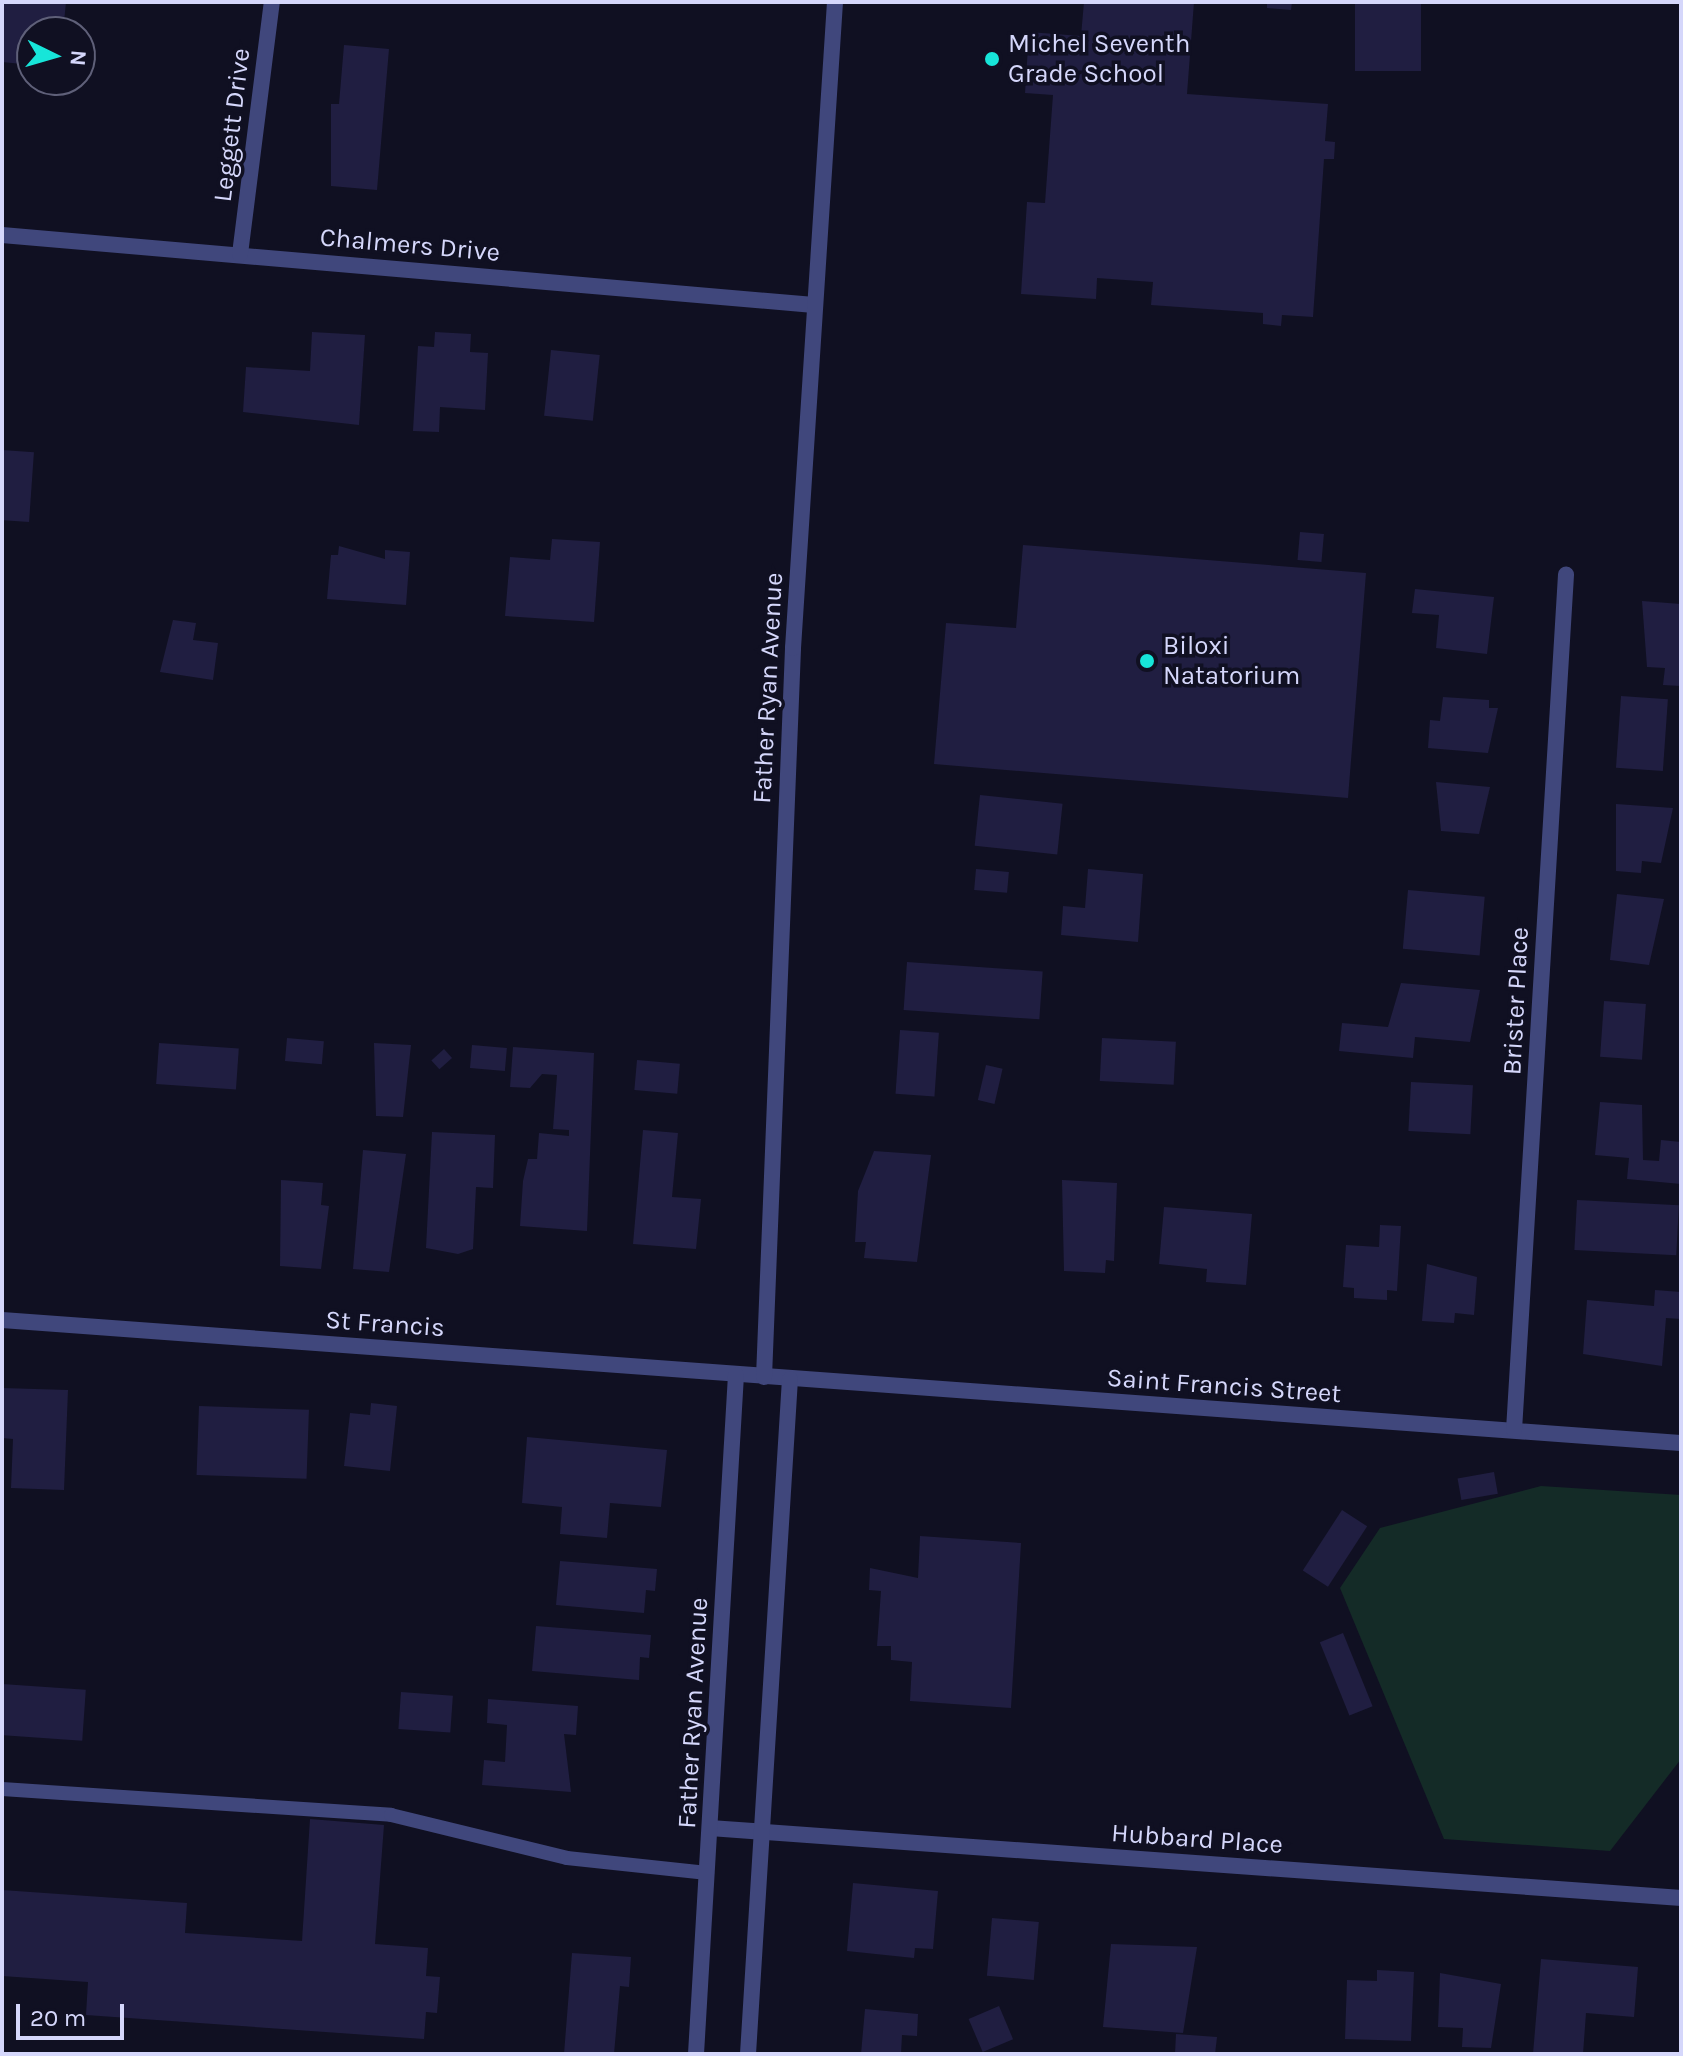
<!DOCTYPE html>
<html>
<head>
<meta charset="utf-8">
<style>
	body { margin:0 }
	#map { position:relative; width:1683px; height:2056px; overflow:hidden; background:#101022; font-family:Karla,sans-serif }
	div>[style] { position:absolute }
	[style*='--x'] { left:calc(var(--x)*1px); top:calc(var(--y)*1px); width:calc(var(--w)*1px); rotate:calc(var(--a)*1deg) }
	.green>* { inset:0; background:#142b27 }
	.building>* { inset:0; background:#201e41; transform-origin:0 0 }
	.lane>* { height:14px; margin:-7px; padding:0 7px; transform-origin:7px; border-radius:7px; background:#40477c }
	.street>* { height:16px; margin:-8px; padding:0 8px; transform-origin:8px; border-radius:8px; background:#40477c }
	.dots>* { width:22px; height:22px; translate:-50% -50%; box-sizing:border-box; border:4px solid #101022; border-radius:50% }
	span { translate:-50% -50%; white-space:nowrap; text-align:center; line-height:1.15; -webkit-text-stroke:7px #101022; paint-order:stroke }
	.poi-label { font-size:26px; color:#d5d7fb }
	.left { translate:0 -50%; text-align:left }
	.street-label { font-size:26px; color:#d5d7fb }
	.frame { position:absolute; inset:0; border:4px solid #d5d7fb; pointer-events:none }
	.north { position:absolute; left:16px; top:16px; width:80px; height:80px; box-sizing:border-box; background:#101022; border:2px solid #5f6079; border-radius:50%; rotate:95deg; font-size:22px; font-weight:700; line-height:32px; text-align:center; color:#d5d7fb }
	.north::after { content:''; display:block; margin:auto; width:28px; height:36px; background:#17e5d9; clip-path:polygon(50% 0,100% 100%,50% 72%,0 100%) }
	.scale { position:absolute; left:16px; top:2004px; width:108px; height:36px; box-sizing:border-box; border:4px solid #d5d7fb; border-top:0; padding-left:10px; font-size:24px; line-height:28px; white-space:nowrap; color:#d5d7fb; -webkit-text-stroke:6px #101022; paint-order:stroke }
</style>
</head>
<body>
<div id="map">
	<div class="green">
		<i style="clip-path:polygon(1541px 1486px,1681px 1495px,1681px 1759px,1610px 1851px,1444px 1839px,1340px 1588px,1380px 1528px)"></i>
	</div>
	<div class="building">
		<i style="clip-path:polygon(2px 2px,66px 2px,63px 32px,32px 32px,32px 65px,2px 62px)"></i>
		<i style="clip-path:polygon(1084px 2px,1194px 2px,1187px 94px,1328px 104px,1325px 141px,1335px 142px,1334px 159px,1324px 159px,1313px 317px,1282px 315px,1281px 326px,1263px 324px,1263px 313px,1151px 305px,1153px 282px,1097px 278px,1096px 299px,1021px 294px,1027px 202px,1045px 203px,1053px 95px,1025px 93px,1029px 32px,1081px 36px)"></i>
		<i style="clip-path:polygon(1267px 2px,1292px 2px,1291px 10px,1267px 8px)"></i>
		<i style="left:1355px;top:2px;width:66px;height:69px"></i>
		<i style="clip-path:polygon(344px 45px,389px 49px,377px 190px,331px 186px,331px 104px,339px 104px)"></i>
		<i style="clip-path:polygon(312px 332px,365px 335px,359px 425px,243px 412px,246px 367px,310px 371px)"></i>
		<i style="clip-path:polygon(435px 332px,471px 334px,470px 352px,488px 353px,485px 410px,440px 407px,439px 432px,413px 431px,418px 346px,434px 347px)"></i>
		<i style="left:551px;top:350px;width:49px;height:66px;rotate:6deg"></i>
		<i style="left:2px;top:450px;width:32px;height:70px;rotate:4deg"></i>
		<i style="left:1300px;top:532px;width:24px;height:28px;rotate:5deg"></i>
		<i style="clip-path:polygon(552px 539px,600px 542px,594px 622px,505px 616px,510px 557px,550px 560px)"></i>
		<i style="clip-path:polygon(1023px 545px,1366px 573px,1348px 798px,934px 764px,946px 623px,1016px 628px)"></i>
		<i style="clip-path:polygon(339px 546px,385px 559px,385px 550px,410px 552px,406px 605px,327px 599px,331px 555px,338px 555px)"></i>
		<i style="clip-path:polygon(1415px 589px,1494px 597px,1487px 654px,1436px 648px,1439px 615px,1412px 613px)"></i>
		<i style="clip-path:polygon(1642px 601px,1681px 604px,1681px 686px,1663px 685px,1665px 668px,1647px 667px)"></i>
		<i style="clip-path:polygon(173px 620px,196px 623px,193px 640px,218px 643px,213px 680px,160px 672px)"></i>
		<i style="left:1621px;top:696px;width:47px;height:72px;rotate:4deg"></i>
		<i style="clip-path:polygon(1443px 697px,1489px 700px,1489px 708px,1498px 708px,1488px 753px,1428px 748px,1430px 720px,1440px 721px)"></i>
		<i style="clip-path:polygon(1436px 782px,1490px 787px,1479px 834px,1441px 831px)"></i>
		<i style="left:980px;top:795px;width:83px;height:51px;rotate:6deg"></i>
		<i style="clip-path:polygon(1616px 804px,1673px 808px,1661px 863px,1642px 861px,1641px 873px,1616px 871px)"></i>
		<i style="left:976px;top:869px;width:33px;height:21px;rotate:5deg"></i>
		<i style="clip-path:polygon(1088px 869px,1143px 874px,1138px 942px,1061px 935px,1063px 906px,1085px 908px)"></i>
		<i style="left:1408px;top:890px;width:77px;height:59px;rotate:5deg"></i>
		<i style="clip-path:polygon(1617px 894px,1664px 899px,1649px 965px,1610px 960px)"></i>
		<i style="left:907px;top:962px;width:136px;height:48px;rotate:4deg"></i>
		<i style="clip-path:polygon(1401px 983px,1480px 990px,1470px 1042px,1415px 1037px,1413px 1058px,1339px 1051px,1342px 1023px,1388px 1027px)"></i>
		<i style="left:1604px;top:1001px;width:42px;height:56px;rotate:4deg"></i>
		<i style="left:900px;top:1030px;width:39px;height:64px;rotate:4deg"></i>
		<i style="left:287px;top:1038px;width:37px;height:23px;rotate:5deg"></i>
		<i style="left:1102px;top:1038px;width:74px;height:43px;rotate:3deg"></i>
		<i style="left:159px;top:1043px;width:80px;height:41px;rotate:4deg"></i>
		<i style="clip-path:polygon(374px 1043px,411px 1045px,403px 1117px,376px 1116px)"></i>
		<i style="left:472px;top:1045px;width:35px;height:23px;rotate:5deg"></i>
		<i style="clip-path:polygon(513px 1047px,594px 1053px,587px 1231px,520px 1226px,523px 1181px,528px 1159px,537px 1159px,539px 1133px,569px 1136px,569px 1130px,553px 1129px,557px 1075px,542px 1074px,530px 1088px,510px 1087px)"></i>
		<i style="left:444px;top:1049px;width:12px;height:17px;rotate:48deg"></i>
		<i style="left:637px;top:1060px;width:43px;height:30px;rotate:5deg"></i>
		<i style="left:986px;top:1065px;width:17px;height:36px;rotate:13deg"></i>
		<i style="left:1411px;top:1082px;width:62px;height:49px;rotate:3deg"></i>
		<i style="clip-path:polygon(1600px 1102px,1642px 1105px,1643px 1160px,1659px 1161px,1661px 1140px,1681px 1142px,1681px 1184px,1627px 1179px,1629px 1158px,1595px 1155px)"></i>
		<i style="clip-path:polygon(643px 1130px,678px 1133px,672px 1197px,701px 1199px,696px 1249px,633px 1244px)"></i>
		<i style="clip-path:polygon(432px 1132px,495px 1135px,493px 1188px,476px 1187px,473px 1249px,458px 1254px,426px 1248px)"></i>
		<i style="clip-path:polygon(363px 1150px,406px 1154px,389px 1272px,353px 1269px)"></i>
		<i style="clip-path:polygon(874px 1151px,931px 1155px,917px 1262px,864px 1258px,866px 1242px,855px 1242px,858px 1191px)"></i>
		<i style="clip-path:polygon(281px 1180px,323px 1183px,321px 1205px,329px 1206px,321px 1269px,280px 1266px)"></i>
		<i style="clip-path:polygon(1062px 1180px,1117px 1183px,1114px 1261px,1106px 1260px,1105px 1273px,1064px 1271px)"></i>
		<i style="left:1577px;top:1200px;width:102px;height:50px;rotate:3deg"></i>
		<i style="clip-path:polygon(1164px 1207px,1252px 1214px,1246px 1285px,1206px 1282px,1207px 1269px,1159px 1264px)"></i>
		<i style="clip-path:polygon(1380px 1225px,1401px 1226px,1397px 1291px,1387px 1290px,1387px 1300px,1354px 1298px,1354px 1288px,1343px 1287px,1346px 1245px,1379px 1247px)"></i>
		<i style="clip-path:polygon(1427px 1264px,1477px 1277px,1474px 1315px,1455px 1313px,1454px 1323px,1422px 1321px)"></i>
		<i style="clip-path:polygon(1655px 1290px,1681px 1292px,1681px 1319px,1666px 1318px,1662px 1366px,1583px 1354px,1587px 1300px,1654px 1306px)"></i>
		<i style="clip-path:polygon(2px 1388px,68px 1390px,64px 1490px,11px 1488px,13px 1439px,2px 1438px)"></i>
		<i style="clip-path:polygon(371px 1403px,397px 1406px,390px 1471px,344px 1466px,350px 1413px,370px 1415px)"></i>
		<i style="left:199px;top:1406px;width:110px;height:69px;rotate:2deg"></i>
		<i style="clip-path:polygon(527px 1437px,667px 1450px,661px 1507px,610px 1503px,607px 1538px,560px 1534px,562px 1507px,522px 1503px)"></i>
		<i style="left:1494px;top:1472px;width:22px;height:37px;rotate:80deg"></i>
		<i style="left:1342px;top:1510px;width:30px;height:72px;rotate:33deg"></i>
		<i style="clip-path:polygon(920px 1536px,1021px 1543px,1011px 1708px,910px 1701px,912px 1662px,891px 1660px,891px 1646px,877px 1646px,881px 1591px,869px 1590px,870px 1568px,918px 1578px)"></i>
		<i style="clip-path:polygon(560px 1561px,657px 1569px,655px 1591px,646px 1590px,644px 1613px,556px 1605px)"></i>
		<i style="clip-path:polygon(536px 1626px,651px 1635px,649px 1658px,640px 1657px,639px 1680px,532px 1671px)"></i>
		<i style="left:1343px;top:1633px;width:79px;height:25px;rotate:68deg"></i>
		<i style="left:2px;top:1684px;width:84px;height:51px;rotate:4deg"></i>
		<i style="left:401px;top:1692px;width:52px;height:37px;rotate:4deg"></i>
		<i style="clip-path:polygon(488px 1699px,578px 1706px,576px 1735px,564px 1734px,571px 1792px,482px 1785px,484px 1760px,505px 1762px,507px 1725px,487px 1723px)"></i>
		<i style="clip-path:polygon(310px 1819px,384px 1825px,375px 1944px,428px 1948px,426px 1976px,440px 1977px,437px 2013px,426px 2012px,424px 2039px,86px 2015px,88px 1982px,2px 1976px,2px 1890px,187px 1903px,185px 1933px,302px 1941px)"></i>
		<i style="clip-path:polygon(853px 1883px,938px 1891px,933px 1949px,915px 1948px,914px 1958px,847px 1951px)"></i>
		<i style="left:992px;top:1918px;width:47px;height:58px;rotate:5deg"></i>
		<i style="clip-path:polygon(1111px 1944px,1197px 1947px,1183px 2033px,1103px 2027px)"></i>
		<i style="clip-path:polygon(572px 1953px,631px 1957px,629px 1987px,620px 1986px,614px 2054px,564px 2054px)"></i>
		<i style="clip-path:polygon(1541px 1959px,1638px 1967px,1634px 2017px,1586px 2013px,1583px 2054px,1533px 2054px)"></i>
		<i style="clip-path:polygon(1377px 1970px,1414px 1972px,1411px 2041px,1345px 2039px,1347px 1980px,1377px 1981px)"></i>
		<i style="clip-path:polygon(1440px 1973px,1501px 1984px,1491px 2048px,1462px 2047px,1463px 2028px,1438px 2027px)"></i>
		<i style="left:999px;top:2006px;width:36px;height:33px;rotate:67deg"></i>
		<i style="clip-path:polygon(865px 2009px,918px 2014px,917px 2036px,902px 2035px,901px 2054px,861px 2054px)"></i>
		<i style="clip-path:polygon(1176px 2034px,1217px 2037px,1215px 2054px,1175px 2054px)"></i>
	</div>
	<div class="lane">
		<i style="--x:2;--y:1789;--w:390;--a:3.8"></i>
		<i style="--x:391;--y:1815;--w:181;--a:13.7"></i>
		<i style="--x:567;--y:1858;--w:141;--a:6.1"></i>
	</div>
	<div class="street">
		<i style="--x:2;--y:235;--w:815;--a:4.93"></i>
		<i style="--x:240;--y:254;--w:254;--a:-82.8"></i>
		<i style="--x:2;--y:1320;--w:1683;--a:4.19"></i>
		<i style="--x:764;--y:1377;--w:730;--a:-87.72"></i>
		<i style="--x:793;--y:648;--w:647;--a:-86.28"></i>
		<i style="--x:1514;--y:1430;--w:857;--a:-86.52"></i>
		<i style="--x:710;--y:1828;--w:974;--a:4.12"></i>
		<i style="--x:696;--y:2054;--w:680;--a:-86.63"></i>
		<i style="--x:748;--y:2054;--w:676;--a:-86.44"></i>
	</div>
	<div class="dots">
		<i style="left:992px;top:59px;background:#17e5d9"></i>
		<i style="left:1147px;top:661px;background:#17e5d9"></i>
	</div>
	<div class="poi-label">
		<span class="left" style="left:1008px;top:59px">Michel Seventh<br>Grade School</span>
		<span class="left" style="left:1163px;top:661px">Biloxi<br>Natatorium</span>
	</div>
	<div class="street-label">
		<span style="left:232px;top:125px;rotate:-83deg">Leggett Drive</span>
		<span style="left:410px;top:245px;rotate:5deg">Chalmers Drive</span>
		<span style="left:768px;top:688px;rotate:-87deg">Father Ryan Avenue</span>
		<span style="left:1516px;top:1001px;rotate:-87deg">Brister Place</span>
		<span style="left:385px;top:1324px;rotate:4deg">St Francis</span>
		<span style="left:1224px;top:1386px;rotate:4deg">Saint Francis Street</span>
		<span style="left:693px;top:1713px;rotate:-87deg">Father Ryan Avenue</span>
		<span style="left:1197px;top:1839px;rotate:4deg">Hubbard Place</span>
	</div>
	<div class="frame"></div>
	<div class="north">N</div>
	<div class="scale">20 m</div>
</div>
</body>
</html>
